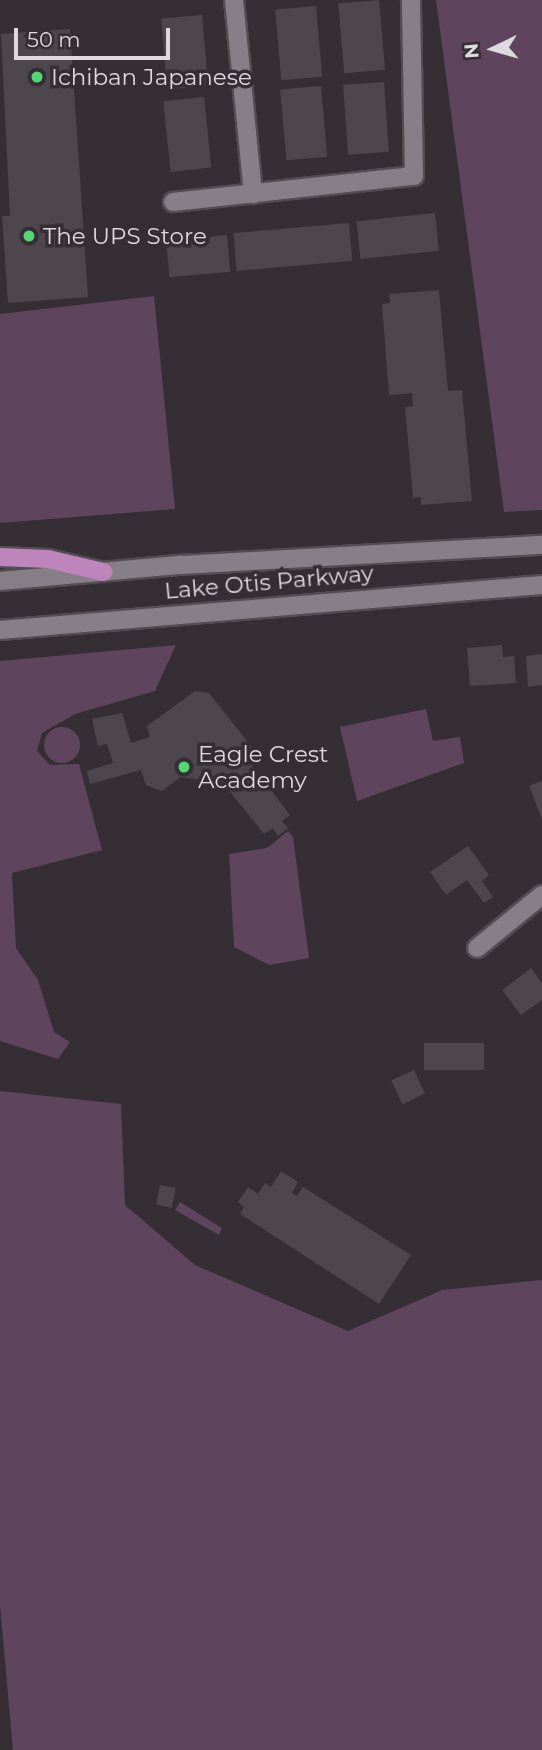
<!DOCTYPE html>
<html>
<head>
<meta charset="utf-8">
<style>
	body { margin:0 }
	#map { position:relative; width:542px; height:1750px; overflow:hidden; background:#352e34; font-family:Montserrat,sans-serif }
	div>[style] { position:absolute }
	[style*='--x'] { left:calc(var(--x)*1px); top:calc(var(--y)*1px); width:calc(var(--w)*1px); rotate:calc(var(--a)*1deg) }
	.green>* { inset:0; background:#5f445d }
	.round { border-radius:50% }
	.building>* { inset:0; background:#4e464d; transform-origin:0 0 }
	.roads { filter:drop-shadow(2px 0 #524d52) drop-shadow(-2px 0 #524d52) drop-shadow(0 2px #524d52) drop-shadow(0 -2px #524d52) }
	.street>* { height:18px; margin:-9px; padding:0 9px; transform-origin:9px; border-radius:9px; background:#877f87 }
	.secondary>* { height:18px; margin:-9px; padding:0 9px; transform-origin:9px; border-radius:9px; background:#877f87 }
	.primary>* { height:18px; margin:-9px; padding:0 9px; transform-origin:9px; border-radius:9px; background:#be84bc }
	.dots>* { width:19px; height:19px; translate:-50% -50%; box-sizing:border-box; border:4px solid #352e34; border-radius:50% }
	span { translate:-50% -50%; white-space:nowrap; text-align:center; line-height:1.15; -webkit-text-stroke:7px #352e34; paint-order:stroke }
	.poi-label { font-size:23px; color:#ded9de }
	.left { translate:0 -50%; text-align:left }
	.street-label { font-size:23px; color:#ded9de }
	.north { position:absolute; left:458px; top:14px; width:70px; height:70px; -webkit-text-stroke:5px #352e34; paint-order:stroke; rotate:265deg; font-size:19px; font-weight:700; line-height:28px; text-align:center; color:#ded9de }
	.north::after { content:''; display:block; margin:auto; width:24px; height:32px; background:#ded9de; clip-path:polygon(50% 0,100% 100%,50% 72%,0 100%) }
	.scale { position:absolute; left:14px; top:28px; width:156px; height:32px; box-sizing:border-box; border:4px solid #ded9de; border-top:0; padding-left:9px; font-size:21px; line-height:24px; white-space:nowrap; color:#ded9de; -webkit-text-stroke:5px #352e34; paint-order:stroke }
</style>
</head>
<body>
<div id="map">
	<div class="green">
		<i style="clip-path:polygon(436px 0,542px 0,542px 510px,504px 512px)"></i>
		<i style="clip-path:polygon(154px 296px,175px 509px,0 523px,0 314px)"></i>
		<i style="clip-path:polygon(176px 645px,155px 691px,75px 714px,42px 733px,37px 751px,50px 765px,79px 764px,102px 850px,12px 873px,16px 948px,38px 980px,54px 1032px,70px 1042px,58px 1059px,0 1041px,0 661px)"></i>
		<i style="clip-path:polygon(426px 709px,433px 741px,460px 737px,464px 763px,357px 801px,340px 727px)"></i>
		<i class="round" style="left:44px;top:727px;width:36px;height:36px"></i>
		<i style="clip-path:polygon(288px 831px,293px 837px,309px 958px,269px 965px,234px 947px,229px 854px,267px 848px)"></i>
		<i style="clip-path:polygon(0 1091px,121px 1104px,125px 1205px,195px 1265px,348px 1331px,442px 1290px,542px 1280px,542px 1750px,13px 1750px,0 1606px)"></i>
		<i style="clip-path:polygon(180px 1202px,222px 1228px,219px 1235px,175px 1210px)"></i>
	</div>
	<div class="building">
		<i style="left:379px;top:0;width:70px;height:41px;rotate:85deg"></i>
		<i style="left:316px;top:6px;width:71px;height:41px;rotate:85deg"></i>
		<i style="left:202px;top:15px;width:71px;height:41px;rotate:85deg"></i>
		<i style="clip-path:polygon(70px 29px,88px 297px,8px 303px,2px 216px,10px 216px,1px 34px)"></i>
		<i style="left:384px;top:82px;width:70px;height:41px;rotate:86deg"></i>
		<i style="left:321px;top:86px;width:71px;height:41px;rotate:85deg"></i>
		<i style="left:204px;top:97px;width:71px;height:41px;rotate:84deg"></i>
		<i style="left:435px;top:213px;width:38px;height:79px;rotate:84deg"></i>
		<i style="left:349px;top:223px;width:38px;height:116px;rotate:85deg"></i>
		<i style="left:227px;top:235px;width:37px;height:61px;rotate:85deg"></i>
		<i style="clip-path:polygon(439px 290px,448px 391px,462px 390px,472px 501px,421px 505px,421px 497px,413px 498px,405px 407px,413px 406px,412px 393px,389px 395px,382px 304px,390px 303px,389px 294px)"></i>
		<i style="clip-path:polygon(502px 645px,503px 657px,514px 656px,516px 683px,470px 686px,467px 648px)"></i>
		<i style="clip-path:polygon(542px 654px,542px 685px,528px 687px,526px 656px)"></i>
		<i style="clip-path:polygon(195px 691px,209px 693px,251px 746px,250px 763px,290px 815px,282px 821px,288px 828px,278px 836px,273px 828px,264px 834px,219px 778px,214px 782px,181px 777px,162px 791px,146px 785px,141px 770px,90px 784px,87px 771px,113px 763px,107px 744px,98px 746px,92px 719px,122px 713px,131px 743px,150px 737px,147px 726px)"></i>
		<i style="clip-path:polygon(542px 781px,542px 819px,529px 786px)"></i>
		<i style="clip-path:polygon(468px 846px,489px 875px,482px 881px,493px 897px,484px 903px,467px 880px,446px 895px,430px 872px)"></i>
		<i style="clip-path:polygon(531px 968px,542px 983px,542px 1000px,521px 1015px,502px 990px)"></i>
		<i style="left:424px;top:1043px;width:60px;height:27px"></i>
		<i style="left:414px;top:1070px;width:26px;height:25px;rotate:65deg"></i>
		<i style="clip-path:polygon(281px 1171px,298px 1182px,292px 1193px,297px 1196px,303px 1187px,411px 1255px,379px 1304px,240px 1214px,244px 1207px,238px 1202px,248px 1187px,258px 1194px,265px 1183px,271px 1187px)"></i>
		<i style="left:160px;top:1185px;width:16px;height:20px;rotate:11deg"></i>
	</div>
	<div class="roads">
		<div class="street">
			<i style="--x:234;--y:0;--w:195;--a:84.4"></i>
			<i style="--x:173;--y:202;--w:242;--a:-6.2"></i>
			<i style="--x:414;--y:176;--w:176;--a:-91"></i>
			<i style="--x:477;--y:948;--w:84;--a:-39.2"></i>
		</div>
		<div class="secondary">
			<i style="--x:0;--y:581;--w:182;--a:-5.1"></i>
			<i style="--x:181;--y:565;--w:362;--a:-3.2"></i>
			<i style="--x:0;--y:630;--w:544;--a:-4.75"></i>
		</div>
		<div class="primary">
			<i style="--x:0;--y:557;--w:48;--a:2.4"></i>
			<i style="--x:48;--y:559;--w:57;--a:13.1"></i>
		</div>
	</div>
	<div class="dots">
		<i style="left:37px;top:77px;background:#53d673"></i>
		<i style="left:29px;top:236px;background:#53d673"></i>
		<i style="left:184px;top:767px;background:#53d673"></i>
	</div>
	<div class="poi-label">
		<span class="left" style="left:51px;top:77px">Ichiban Japanese</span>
		<span class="left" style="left:43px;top:236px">The UPS Store</span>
		<span class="left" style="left:198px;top:767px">Eagle Crest<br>Academy</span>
	</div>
	<div class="street-label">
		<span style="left:269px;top:582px;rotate:-5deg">Lake Otis Parkway</span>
	</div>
	<div class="north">N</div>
	<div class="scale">50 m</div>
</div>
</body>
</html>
